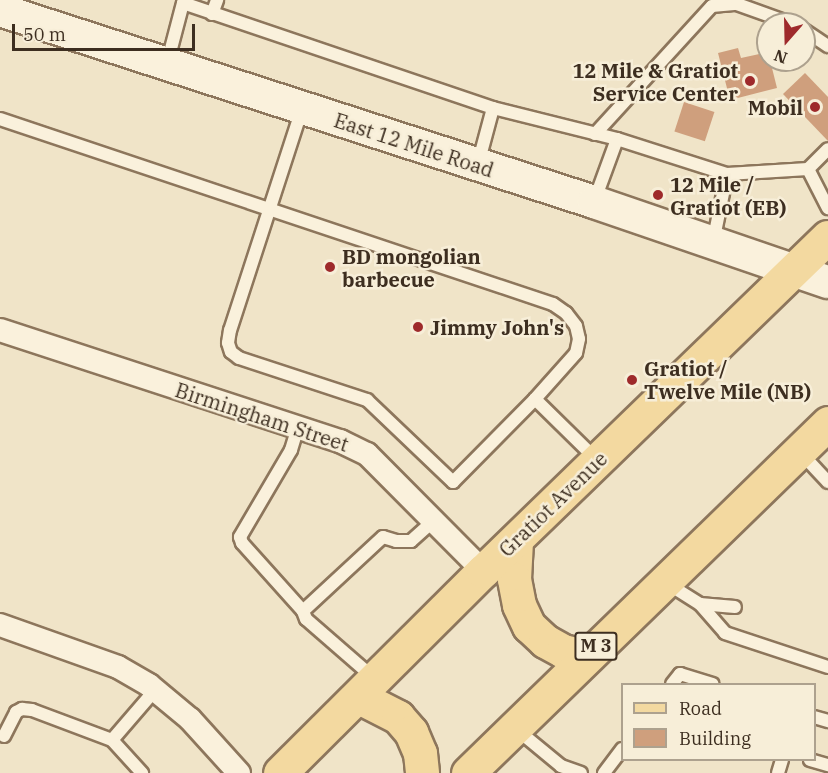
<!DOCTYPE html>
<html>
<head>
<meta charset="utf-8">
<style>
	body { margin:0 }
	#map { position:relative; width:828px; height:773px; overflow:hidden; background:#f0e4c8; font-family:"IBM Plex Serif",serif }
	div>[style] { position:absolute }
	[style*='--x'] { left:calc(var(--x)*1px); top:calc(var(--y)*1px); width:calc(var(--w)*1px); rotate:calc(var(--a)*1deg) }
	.building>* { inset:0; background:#cf9f7d; transform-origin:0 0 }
	.roads { filter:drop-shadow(2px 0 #8d765c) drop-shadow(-2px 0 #8d765c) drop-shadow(0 2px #8d765c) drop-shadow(0 -2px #8d765c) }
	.lane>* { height:12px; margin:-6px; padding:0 6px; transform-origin:6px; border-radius:6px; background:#faf1dc }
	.street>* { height:22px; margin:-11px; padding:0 11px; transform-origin:11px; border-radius:11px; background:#faf1dc }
	.secondary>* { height:32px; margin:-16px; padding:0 16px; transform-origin:16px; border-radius:16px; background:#faf1dc }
	.primary>* { height:33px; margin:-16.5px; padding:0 16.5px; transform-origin:16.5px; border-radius:16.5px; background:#f3d9a0 }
	.dots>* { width:16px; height:16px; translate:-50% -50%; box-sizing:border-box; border:3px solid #f7eed8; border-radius:50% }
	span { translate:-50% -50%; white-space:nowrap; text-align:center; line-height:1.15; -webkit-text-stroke:5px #f7eed8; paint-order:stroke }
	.shield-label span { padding:2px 4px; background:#f7eed8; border:2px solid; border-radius:4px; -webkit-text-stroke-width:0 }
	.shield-label { font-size:18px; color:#3d2e20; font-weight:700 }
	.poi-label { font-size:20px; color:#3d2e20; font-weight:700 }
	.right { translate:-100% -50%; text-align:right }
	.left { translate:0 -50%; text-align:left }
	.street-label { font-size:20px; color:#3d2e20 }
	.legend { position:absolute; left:621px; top:683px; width:195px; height:78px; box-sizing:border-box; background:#f7eed8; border:2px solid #ada18e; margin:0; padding:8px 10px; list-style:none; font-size:18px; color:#3d2e20 }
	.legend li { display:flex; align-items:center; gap:12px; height:30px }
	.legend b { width:30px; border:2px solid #ada18e }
	.north { position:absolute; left:756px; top:12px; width:60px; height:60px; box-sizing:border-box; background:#f7eed8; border:2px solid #ada18e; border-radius:50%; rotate:200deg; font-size:16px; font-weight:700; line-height:24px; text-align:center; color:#3d2e20 }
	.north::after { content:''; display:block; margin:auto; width:21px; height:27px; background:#9e2a2b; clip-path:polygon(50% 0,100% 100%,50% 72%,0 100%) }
	.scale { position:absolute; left:12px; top:24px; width:183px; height:27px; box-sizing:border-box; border:3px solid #3d2e20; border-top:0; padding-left:8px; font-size:18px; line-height:21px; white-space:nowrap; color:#3d2e20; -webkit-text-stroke:4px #f7eed8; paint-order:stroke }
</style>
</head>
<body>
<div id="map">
	<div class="building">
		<i style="clip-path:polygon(738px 48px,741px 58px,768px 52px,777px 88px,730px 100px,718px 53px)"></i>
		<i style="clip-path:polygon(805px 73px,828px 97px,828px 141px,783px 94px)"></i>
		<i style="left:684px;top:102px;width:32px;height:31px;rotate:18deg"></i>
	</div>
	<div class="roads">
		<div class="lane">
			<i style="--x:212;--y:14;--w:15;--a:-70"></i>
			<i style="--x:804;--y:30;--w:29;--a:34"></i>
			<i style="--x:167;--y:64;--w:63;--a:-75.3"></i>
			<i style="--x:183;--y:3;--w:327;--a:18.7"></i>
			<i style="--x:493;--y:108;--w:128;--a:14"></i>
			<i style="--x:302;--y:109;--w:232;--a:108"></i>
			<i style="--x:230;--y:330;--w:13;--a:99"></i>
			<i style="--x:228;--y:343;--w:9;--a:72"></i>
			<i style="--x:231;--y:352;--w:10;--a:37"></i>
			<i style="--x:239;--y:358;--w:135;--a:18.2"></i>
			<i style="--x:367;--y:400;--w:119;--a:43.6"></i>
			<i style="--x:453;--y:482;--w:117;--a:-45.3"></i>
			<i style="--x:0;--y:119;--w:583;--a:18.5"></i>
			<i style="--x:553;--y:304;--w:16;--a:35"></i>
			<i style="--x:566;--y:313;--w:16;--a:52"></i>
			<i style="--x:576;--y:326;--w:13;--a:77"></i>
			<i style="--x:579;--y:339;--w:14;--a:102"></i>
			<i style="--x:576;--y:353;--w:62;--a:131.7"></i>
			<i style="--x:535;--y:399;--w:87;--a:44.5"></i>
			<i style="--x:595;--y:134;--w:173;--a:-47.6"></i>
			<i style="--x:712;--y:6;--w:25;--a:-5"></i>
			<i style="--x:737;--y:4;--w:59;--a:19.7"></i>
			<i style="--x:478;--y:164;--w:58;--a:-75"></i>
			<i style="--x:808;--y:169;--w:28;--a:-45"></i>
			<i style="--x:727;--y:174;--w:81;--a:-3.5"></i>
			<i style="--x:808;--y:169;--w:44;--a:62.9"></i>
			<i style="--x:594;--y:202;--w:67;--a:-69.9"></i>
			<i style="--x:617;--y:139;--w:115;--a:17.7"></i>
			<i style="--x:727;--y:174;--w:69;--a:101.6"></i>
			<i style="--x:298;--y:427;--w:24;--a:107"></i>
			<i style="--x:291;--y:450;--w:101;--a:120.4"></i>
			<i style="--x:240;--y:537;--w:6;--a:72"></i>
			<i style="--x:242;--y:543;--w:91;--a:48.1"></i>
			<i style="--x:800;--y:452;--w:41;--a:47"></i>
			<i style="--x:665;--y:582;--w:41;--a:32.2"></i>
			<i style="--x:700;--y:604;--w:38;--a:49"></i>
			<i style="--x:725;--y:633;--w:108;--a:18.3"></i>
			<i style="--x:700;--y:604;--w:35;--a:5"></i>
			<i style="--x:375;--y:679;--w:91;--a:-139"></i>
			<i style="--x:306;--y:619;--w:9;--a:-111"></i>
			<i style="--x:303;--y:611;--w:109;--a:-42.8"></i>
			<i style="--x:383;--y:537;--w:14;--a:17"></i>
			<i style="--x:396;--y:541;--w:15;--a:0"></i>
			<i style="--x:411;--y:541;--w:30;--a:-42"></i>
			<i style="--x:672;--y:684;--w:13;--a:-51"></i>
			<i style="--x:680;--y:674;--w:34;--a:17"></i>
			<i style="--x:814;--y:717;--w:15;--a:16"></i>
			<i style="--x:515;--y:728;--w:60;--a:39.6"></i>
			<i style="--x:561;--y:766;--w:21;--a:19"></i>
			<i style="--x:4;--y:736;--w:27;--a:-63"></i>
			<i style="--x:16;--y:712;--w:7;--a:-27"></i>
			<i style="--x:22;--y:709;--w:10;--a:6"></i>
			<i style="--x:32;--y:710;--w:85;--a:20.6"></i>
			<i style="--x:112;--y:740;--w:45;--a:47.7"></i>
			<i style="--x:112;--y:740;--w:66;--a:-49.3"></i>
			<i style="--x:810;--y:760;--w:19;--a:16"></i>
			<i style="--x:604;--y:773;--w:30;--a:-53"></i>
			<i style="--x:778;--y:773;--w:14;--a:-73"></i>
		</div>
		<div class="street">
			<i style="--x:0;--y:330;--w:358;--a:18.1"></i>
			<i style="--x:340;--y:441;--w:30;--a:26"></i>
			<i style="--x:367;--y:454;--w:165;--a:45.2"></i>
			<i style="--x:0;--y:625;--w:125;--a:19.6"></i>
			<i style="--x:118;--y:667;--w:36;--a:30"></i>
			<i style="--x:149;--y:685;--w:53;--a:39.7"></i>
			<i style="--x:190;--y:719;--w:73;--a:47.8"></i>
		</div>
		<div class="secondary">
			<i style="--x:0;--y:10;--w:624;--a:17.91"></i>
			<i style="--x:594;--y:202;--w:247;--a:18.9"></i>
		</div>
		<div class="primary">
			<i style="--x:516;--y:541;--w:38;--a:93"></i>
			<i style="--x:514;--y:579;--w:26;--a:79"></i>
			<i style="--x:519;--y:605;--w:23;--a:65"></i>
			<i style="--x:529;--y:626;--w:22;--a:43"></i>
			<i style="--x:545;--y:641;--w:21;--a:29"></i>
			<i style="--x:563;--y:651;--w:23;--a:13"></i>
			<i style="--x:359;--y:697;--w:44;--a:27.1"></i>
			<i style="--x:398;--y:717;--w:20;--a:49"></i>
			<i style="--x:411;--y:732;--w:23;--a:67"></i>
			<i style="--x:420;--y:753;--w:20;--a:84"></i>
			<i style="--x:280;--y:773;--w:286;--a:-44.9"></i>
			<i style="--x:483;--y:571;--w:480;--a:-44.1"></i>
			<i style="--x:468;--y:773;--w:502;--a:-44.19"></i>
		</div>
	</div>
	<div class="dots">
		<i style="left:750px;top:81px;background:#9e2a2b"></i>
		<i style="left:815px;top:107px;background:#9e2a2b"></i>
		<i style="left:658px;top:195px;background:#9e2a2b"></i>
		<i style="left:330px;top:267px;background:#9e2a2b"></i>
		<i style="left:418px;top:327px;background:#9e2a2b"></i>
		<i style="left:632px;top:380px;background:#9e2a2b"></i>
	</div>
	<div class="shield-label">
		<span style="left:596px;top:646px">M 3</span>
	</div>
	<div class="poi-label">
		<span class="right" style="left:738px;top:82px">12 Mile &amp; Gratiot<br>Service Center</span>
		<span class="right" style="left:803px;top:107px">Mobil</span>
		<span class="left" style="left:670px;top:196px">12 Mile /<br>Gratiot (EB)</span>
		<span class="left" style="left:342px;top:268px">BD mongolian<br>barbecue</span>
		<span class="left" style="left:430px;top:327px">Jimmy John's</span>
		<span class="left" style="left:644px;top:380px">Gratiot /<br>Twelve Mile (NB)</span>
	</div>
	<div class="street-label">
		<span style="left:414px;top:145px;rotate:18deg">East 12 Mile Road</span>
		<span style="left:262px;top:417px;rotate:18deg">Birmingham Street</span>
		<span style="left:553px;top:504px;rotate:-44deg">Gratiot Avenue</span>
	</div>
	<ul class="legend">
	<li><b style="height:8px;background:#f3d9a0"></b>Road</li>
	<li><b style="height:16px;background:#cf9f7d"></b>Building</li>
	</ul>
	<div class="north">N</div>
	<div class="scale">50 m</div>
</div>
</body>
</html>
